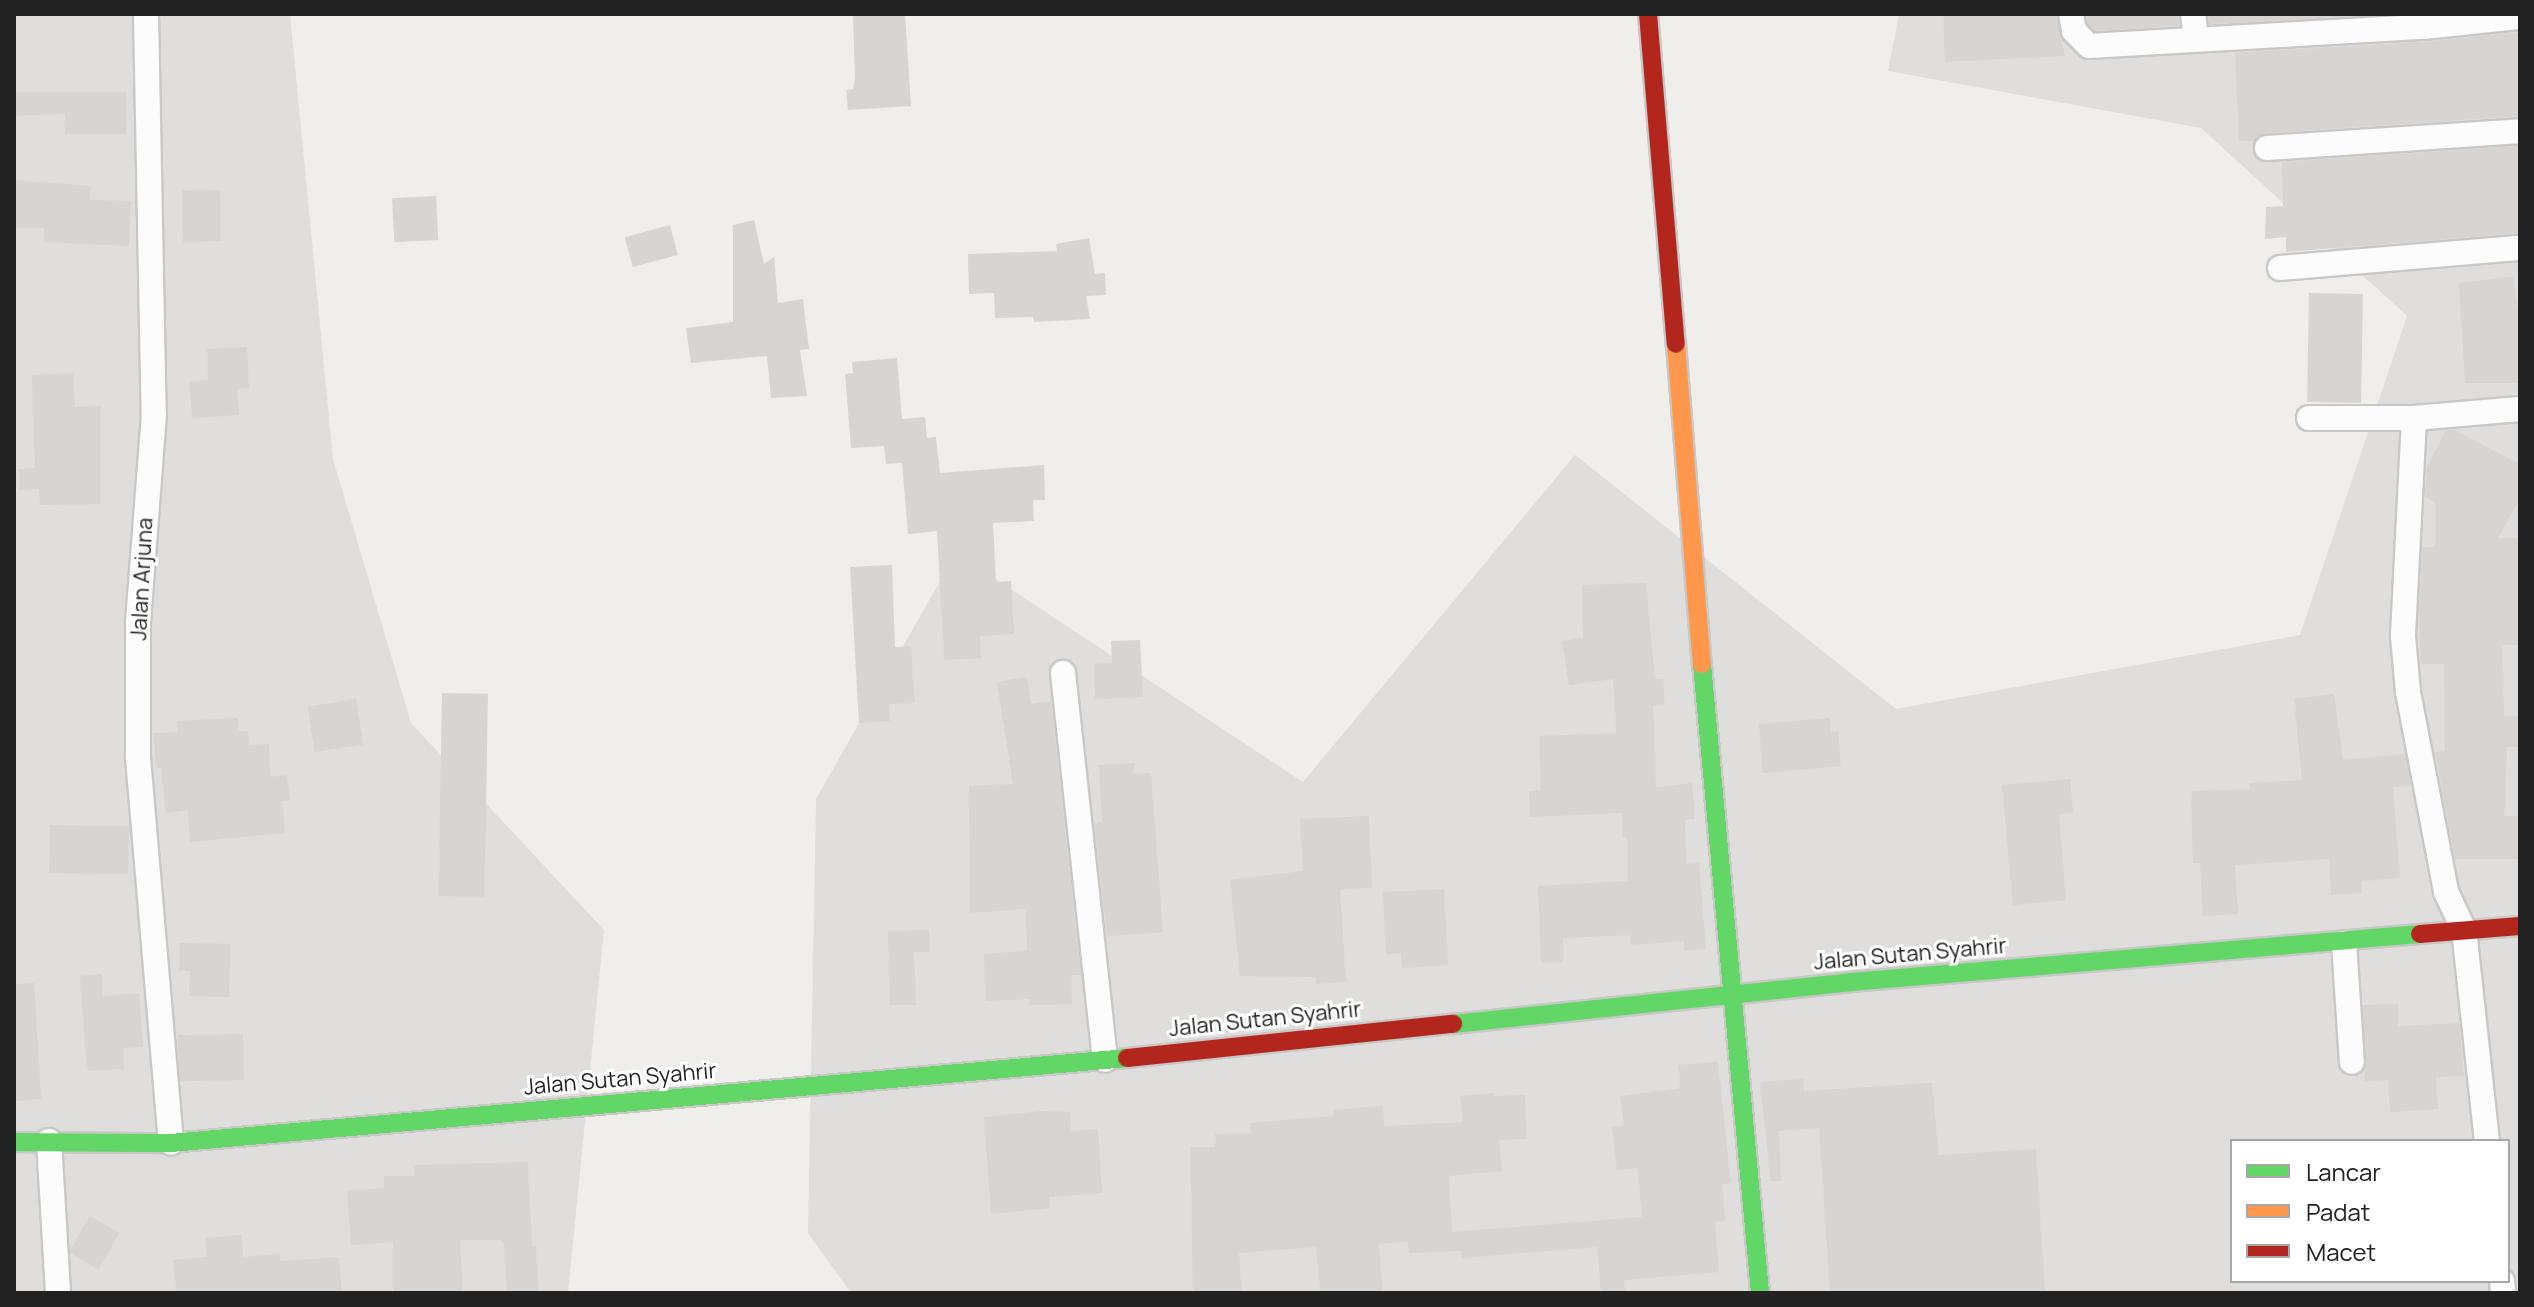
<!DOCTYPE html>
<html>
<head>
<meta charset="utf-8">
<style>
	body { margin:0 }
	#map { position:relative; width:2534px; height:1307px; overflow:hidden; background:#f0eeeb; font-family:Manrope,sans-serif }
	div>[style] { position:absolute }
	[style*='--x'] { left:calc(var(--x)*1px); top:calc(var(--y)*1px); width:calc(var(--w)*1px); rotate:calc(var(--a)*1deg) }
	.residential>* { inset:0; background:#dfdedc }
	.building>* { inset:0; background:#d7d4d2; transform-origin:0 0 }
	.roads { filter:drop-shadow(2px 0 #c9c8c7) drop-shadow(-2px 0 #c9c8c7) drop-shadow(0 2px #c9c8c7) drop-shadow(0 -2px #c9c8c7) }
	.street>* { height:24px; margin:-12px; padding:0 12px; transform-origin:12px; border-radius:12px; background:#fdfcfc }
	.fast>* { height:18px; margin:-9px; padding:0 9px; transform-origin:9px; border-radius:9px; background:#63d668 }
	.slow>* { height:18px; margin:-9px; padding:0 9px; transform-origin:9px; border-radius:9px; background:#ff974d }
	.jam>* { height:18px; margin:-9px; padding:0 9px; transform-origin:9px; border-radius:9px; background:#b3261e }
	span { translate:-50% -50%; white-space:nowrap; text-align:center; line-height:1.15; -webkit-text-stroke:6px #fff; paint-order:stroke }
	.street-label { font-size:22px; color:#222 }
	.frame { position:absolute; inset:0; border:16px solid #222; pointer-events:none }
	.legend { position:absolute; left:2230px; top:1139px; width:280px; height:144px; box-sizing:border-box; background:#fff; border:2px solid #a7a7a7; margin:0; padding:10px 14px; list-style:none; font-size:24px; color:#222 }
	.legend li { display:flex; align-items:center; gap:16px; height:40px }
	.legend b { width:40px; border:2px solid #a7a7a7 }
</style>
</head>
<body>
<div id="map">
	<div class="residential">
		<i style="clip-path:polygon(14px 14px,290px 14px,333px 459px,411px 723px,604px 930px,568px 1293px,14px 1293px)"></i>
		<i style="clip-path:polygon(evenodd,1899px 14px,2520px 14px,2520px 1293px,851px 1293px,808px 1233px,816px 799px,956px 553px,1303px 782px,1575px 455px,1896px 709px,2300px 635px,2407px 316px,2201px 128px,1888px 71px,1899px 14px,2232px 1141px,2508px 1141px,2508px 1281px,2232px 1281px,2232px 1141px)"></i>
	</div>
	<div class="building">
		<i style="clip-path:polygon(853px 14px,905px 14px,911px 106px,848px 110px,846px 90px,853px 89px,855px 79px)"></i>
		<i style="clip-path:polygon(1943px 14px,2056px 14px,2065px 56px,1945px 62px)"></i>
		<i style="clip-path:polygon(2086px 14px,2178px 14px,2179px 26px,2095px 31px,2088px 24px)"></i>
		<i style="clip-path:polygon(2208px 14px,2234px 14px,2235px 23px,2209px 24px)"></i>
		<i style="clip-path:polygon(2235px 14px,2387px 14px,2235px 23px)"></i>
		<i style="clip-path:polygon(2520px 32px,2520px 116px,2266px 133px,2254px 141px,2239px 141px,2235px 53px,2424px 42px)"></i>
		<i style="clip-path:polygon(14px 92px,126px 92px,126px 134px,65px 134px,65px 114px,14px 116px)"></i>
		<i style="clip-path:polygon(2520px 146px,2520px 233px,2286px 252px,2286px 237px,2265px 239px,2266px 207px,2283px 206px,2282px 162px)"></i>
		<i style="clip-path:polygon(14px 180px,91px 186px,90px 200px,131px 201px,129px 246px,44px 242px,44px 228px,14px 228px)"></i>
		<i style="left:220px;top:190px;width:51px;height:38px;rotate:89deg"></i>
		<i style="left:436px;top:196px;width:44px;height:44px;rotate:87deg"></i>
		<i style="clip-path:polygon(754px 220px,764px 264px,774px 257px,778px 303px,803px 299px,809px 349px,800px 350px,807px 396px,771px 398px,767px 356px,691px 363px,686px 328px,733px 322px,733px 225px)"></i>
		<i style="left:670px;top:225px;width:31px;height:47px;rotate:75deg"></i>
		<i style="clip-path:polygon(1089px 238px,1095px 274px,1105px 273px,1106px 295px,1086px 296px,1090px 319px,1034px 322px,1033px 317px,995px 318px,994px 293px,969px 294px,968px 254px,1057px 251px,1056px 244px)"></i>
		<i style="clip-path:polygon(2513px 277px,2520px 326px,2520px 383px,2465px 383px,2459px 283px)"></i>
		<i style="left:2363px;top:294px;width:109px;height:54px;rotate:91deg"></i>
		<i style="clip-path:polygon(247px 347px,249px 388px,237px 389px,239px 415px,192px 418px,189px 382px,208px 380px,207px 349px)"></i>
		<i style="clip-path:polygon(897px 358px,902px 419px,925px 417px,927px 438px,936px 437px,940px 473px,1044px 465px,1045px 500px,1033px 500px,1034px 521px,993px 523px,996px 582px,1011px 581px,1014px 634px,980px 636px,981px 658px,944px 660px,937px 531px,908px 534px,902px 463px,886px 464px,884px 446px,851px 448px,845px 374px,853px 373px,852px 362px)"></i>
		<i style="clip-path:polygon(73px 373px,75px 407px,101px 406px,101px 504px,40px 505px,39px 489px,19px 490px,19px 469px,35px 468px,32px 375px)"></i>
		<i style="clip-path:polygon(2446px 430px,2454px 430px,2520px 464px,2520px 498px,2498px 538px,2520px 538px,2520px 645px,2502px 645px,2504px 716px,2520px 716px,2520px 747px,2507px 747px,2505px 816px,2520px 816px,2520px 859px,2455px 859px,2435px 752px,2445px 751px,2444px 664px,2421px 664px,2419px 608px,2422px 547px,2435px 547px,2435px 502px,2425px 497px,2427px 467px)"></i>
		<i style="clip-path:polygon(892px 565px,895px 647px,911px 646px,915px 703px,889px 704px,890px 721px,859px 723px,850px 567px)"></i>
		<i style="clip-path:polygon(1646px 583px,1655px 679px,1663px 679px,1665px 704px,1653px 705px,1656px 787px,1692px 783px,1695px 819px,1685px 820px,1686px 864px,1699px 863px,1706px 949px,1684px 951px,1684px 941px,1631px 945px,1630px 935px,1563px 938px,1563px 962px,1541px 963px,1538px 886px,1627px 881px,1627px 837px,1622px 837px,1622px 813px,1530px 817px,1529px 791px,1541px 790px,1539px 736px,1616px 733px,1613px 679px,1569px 685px,1562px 641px,1583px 638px,1582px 585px)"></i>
		<i style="clip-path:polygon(1140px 640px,1143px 697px,1095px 699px,1094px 664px,1112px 663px,1111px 641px)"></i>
		<i style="clip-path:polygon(1027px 677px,1031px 704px,1051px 701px,1081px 975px,1071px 975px,1072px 1004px,1029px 1005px,1029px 999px,986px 1001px,984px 954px,1027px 951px,1026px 909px,970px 913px,969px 786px,1013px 784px,997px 682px)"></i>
		<i style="left:442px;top:693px;width:46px;height:203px;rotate:1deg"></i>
		<i style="clip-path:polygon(2334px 694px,2343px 760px,2405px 754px,2411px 786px,2393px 787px,2400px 878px,2362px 881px,2362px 893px,2331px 895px,2329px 859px,2235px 865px,2238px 914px,2203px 916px,2200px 863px,2193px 863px,2191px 791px,2250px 789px,2249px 783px,2302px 780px,2294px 699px)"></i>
		<i style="left:356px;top:699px;width:46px;height:49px;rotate:81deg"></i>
		<i style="clip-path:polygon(238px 718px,238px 731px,248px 731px,249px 745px,269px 744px,270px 777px,287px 775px,290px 800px,282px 801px,285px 833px,190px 842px,188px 810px,166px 813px,161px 768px,156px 768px,154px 733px,178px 732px,177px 721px)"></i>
		<i style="clip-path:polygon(1830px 718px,1831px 732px,1838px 731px,1841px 766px,1763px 773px,1759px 724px)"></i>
		<i style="clip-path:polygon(1134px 763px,1134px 774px,1151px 773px,1163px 932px,1107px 936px,1094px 823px,1102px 822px,1099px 765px)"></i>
		<i style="clip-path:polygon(2070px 779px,2073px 813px,2059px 814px,2066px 900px,2013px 905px,2002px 785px)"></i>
		<i style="clip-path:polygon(1369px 816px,1372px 888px,1340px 889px,1346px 982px,1316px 984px,1316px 977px,1240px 976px,1230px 880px,1303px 871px,1300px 819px)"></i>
		<i style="left:50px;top:825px;width:79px;height:48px;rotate:1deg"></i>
		<i style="clip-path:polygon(1444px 889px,1448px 965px,1402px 968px,1401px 953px,1386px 954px,1383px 892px)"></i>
		<i style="clip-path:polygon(929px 930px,930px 952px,914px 952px,916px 1005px,890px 1005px,888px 931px)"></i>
		<i style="clip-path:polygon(180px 943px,230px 944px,229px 997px,189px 996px,190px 971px,179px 970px)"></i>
		<i style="clip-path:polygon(102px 974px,103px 996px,139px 993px,143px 1047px,123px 1048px,124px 1069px,87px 1071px,80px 976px)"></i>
		<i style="clip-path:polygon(34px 983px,41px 1099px,14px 1101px,14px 984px)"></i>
		<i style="clip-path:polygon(2398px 1004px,2398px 1026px,2459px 1023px,2464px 1076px,2436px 1077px,2438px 1109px,2390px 1112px,2388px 1080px,2365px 1081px,2363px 1005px)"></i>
		<i style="left:243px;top:1034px;width:46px;height:65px;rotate:89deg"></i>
		<i style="clip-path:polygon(1718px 1062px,1731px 1183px,1722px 1184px,1725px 1221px,1715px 1222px,1719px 1272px,1624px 1280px,1625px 1293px,1601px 1293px,1597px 1247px,1462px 1258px,1461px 1251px,1409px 1253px,1408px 1242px,1379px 1244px,1383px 1293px,1320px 1293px,1316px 1247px,1239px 1253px,1242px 1293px,1193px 1293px,1190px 1147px,1215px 1147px,1215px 1134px,1251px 1133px,1250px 1123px,1333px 1116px,1333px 1110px,1383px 1106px,1384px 1126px,1463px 1122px,1460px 1096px,1494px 1093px,1494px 1096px,1525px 1095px,1526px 1139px,1499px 1140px,1502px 1171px,1449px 1176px,1452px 1232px,1642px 1217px,1637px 1168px,1617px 1170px,1612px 1127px,1624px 1125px,1620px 1096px,1680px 1088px,1678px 1065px)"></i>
		<i style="clip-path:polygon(1803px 1079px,1804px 1091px,1932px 1083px,1939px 1155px,2036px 1149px,2045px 1293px,1830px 1293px,1819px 1128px,1779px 1131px,1781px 1181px,1771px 1181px,1760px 1082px)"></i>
		<i style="clip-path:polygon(1041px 1111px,1070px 1112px,1071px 1131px,1098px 1129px,1102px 1193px,1049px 1197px,1050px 1208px,991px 1214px,984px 1117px)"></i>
		<i style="clip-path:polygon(528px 1162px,532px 1246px,536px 1246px,539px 1293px,507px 1293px,504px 1243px,500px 1240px,460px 1240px,463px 1293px,393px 1293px,393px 1242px,351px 1245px,347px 1191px,384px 1188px,384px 1176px,414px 1176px,414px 1165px)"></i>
		<i style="left:90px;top:1216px;width:34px;height:42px;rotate:30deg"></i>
		<i style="clip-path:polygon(242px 1235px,243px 1257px,279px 1254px,280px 1261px,339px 1257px,342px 1293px,176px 1293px,173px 1260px,207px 1257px,205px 1238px)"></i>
	</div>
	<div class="roads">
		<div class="street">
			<i style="--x:146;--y:14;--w:400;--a:88.9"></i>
			<i style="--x:154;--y:414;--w:209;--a:94.4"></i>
			<i style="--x:138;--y:622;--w:136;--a:90"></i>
			<i style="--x:138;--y:758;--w:386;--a:85.1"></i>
			<i style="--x:2071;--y:14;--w:17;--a:80"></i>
			<i style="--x:2074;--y:31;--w:21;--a:45"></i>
			<i style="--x:2089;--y:46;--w:335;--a:-3.3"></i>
			<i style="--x:2423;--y:27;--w:98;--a:-5.9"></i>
			<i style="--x:2193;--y:14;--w:25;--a:83"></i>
			<i style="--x:2267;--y:148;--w:254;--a:-3.8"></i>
			<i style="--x:2280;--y:268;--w:241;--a:-4.8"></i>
			<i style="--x:2309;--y:418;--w:105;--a:0"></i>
			<i style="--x:2414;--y:418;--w:106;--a:-4.9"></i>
			<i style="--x:2414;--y:418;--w:218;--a:92.9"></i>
			<i style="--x:2403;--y:636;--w:56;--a:84.9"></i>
			<i style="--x:2408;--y:692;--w:204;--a:79.2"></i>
			<i style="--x:2446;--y:892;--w:42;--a:64.7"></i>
			<i style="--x:2464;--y:930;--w:212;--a:83.8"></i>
			<i style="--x:1063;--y:673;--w:389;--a:83.8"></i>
			<i style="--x:2344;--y:943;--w:119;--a:86.2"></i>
			<i style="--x:49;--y:1141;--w:152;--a:86.6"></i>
			<i style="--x:2502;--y:1281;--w:12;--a:85"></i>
		</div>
		<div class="fast">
			<i style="--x:1702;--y:664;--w:632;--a:84.73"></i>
			<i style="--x:1453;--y:1024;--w:400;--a:-6"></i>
			<i style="--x:1851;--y:982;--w:571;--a:-4.82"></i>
			<i style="--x:14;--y:1142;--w:157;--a:0.4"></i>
			<i style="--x:171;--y:1143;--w:960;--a:-5.08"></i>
		</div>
		<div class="slow">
			<i style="--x:1676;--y:344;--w:321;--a:85.4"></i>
		</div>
		<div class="jam">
			<i style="--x:1648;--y:14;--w:331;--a:85.2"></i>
			<i style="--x:2420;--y:934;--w:100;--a:-4.6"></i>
			<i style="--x:1127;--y:1058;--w:328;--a:-6"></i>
		</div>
	</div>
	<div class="street-label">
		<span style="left:142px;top:579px;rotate:-87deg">Jalan Arjuna</span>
		<span style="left:1910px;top:954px;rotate:-5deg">Jalan Sutan Syahrir</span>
		<span style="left:1265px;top:1019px;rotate:-6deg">Jalan Sutan Syahrir</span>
		<span style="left:620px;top:1079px;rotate:-5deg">Jalan Sutan Syahrir</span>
	</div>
	<div class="frame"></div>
	<ul class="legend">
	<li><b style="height:10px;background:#63d668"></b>Lancar</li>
	<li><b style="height:10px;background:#ff974d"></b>Padat</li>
	<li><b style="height:10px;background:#b3261e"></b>Macet</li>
	</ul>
</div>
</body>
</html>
